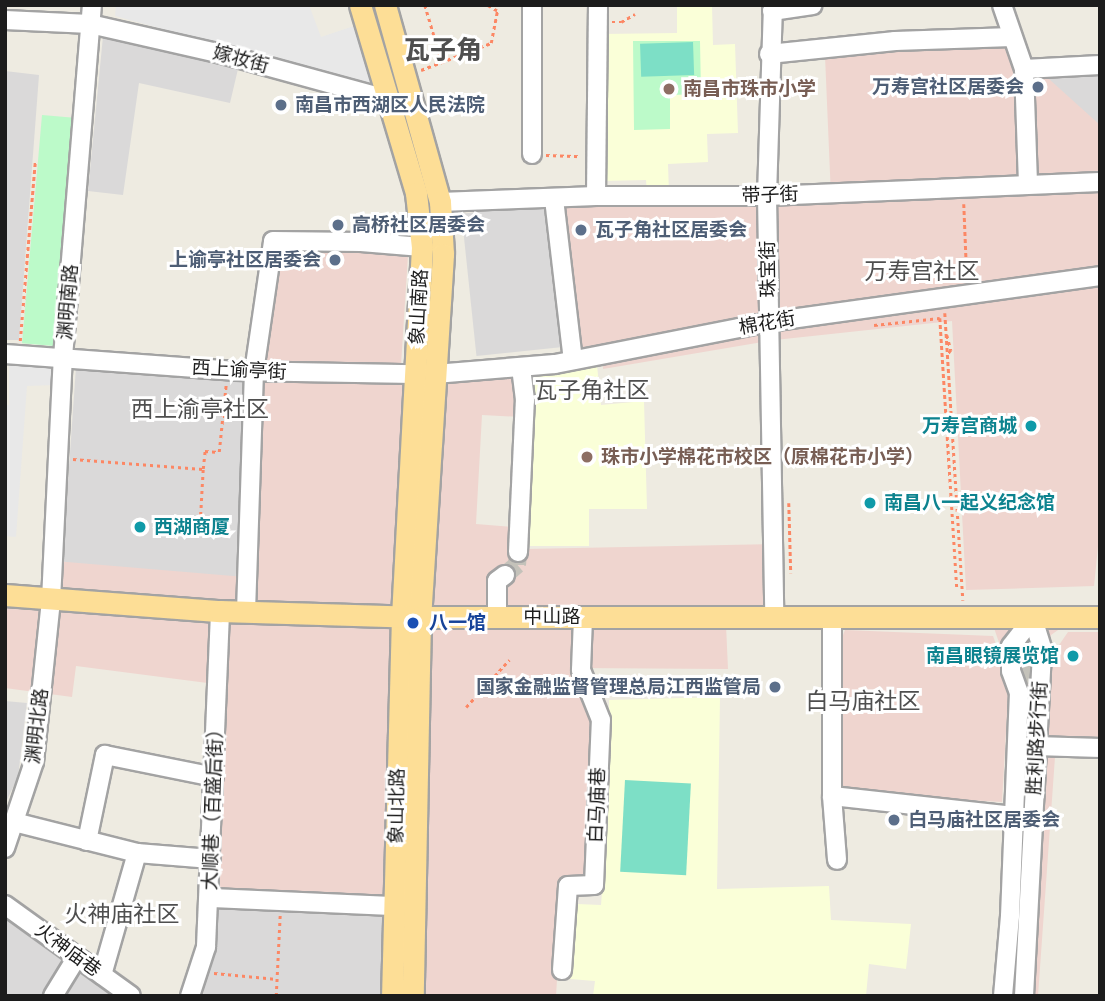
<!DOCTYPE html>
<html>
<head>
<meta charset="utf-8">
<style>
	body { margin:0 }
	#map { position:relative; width:1105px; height:1001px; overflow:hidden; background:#eeebe1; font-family:Ubuntu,"Noto Sans SC",sans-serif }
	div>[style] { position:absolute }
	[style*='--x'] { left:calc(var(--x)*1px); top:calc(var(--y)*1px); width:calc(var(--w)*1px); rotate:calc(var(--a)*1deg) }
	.residential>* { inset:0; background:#dad9d9; transform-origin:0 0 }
	.commercial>* { inset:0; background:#efd5cf }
	.education>* { inset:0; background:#faffd8 }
	.park>* { inset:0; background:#bcfac9; transform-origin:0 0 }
	.pitch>* { inset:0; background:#7ddfc6; transform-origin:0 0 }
	.parking>* { inset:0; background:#e8e8e8 }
	.minor-tunnel>* { height:18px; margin-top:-9px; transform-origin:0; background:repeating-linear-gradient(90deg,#c4c2ba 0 18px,transparent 0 27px) }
	.path>* { height:2.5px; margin-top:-1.25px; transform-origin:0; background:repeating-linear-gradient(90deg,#fc8764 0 3.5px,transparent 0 7px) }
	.roads { filter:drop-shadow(2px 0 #a3a3a3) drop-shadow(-2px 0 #a3a3a3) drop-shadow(0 2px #a3a3a3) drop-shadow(0 -2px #a3a3a3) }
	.minor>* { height:18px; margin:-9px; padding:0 9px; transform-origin:9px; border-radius:9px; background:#fff }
	.major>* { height:21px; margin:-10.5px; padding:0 10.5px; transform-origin:10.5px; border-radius:10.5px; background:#fdde96 }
	.dots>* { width:19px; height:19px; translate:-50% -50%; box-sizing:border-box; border:4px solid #fff; border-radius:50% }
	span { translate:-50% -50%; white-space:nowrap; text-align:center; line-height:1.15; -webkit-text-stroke:6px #fff; paint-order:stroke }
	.street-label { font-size:19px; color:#1c1c1c }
	.service-label { font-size:19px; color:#4e5e75; font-weight:700 }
	.right { translate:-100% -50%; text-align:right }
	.left { translate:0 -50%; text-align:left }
	.education-label { font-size:19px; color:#785e54; font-weight:700 }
	.culture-label { font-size:19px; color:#0d838f; font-weight:700 }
	.transit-label { font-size:19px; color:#164399; font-weight:700 }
	.quarter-label { font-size:23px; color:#4f4f4f }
	.district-label { font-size:26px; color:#4f4f4f; font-weight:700 }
	.frame { position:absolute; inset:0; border:7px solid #1c1c1c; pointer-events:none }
</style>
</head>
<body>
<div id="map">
	<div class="residential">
		<i style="clip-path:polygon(103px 36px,238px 69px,230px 103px,139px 83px,123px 195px,88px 191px)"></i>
		<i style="clip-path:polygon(1100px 68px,1100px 179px,1028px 73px)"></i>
		<i style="clip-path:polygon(5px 71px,39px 75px,19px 340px,5px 340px)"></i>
		<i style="left:555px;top:204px;width:143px;height:94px;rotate:84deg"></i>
		<i style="left:76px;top:367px;width:174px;height:220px;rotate:4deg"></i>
		<i style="clip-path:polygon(5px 701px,27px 703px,18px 777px,5px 804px)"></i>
		<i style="clip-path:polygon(213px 902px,388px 912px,387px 996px,203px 996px)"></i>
		<i style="clip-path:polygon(5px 916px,119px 996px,5px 996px)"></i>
	</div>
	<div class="commercial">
		<i style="clip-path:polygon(1009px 43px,1100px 125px,1100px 527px,1094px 586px,966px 590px,952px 321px,775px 340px,603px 369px,602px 350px,571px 354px,558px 204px,831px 197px,825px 56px)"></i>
		<i style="clip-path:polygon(269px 244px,408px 255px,400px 381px,519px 372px,522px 417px,482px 415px,476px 524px,524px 528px,525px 549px,777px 544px,780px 624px,726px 625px,728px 669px,575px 668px,596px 721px,591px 877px,563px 882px,556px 996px,424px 996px,425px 915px,216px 905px,223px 685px,76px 666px,72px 697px,5px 688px,5px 603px,52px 610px,55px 561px,245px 577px)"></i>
		<i style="clip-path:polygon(1068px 623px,1051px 635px,1044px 652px,1038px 742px,1056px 743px,1038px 996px,997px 996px,1003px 917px,1011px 678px,993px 625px)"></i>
		<i style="clip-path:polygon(845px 630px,993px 636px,1009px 679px,1002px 802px,832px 792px,836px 653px)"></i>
		<i style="clip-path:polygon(1068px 632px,1100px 632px,1100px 742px,1041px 739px,1048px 661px)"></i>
	</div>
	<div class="education">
		<i style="clip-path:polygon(712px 5px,713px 45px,735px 44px,738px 133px,707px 134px,708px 162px,668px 164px,669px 193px,647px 194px,646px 180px,602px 181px,602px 34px,677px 33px,677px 6px)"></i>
		<i style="clip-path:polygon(597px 365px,601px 405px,644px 401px,647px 509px,589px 509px,589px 546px,526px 546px,525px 372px)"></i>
		<i style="clip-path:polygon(720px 697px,717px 889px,829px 886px,831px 920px,911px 924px,906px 969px,869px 964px,866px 996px,593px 996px,595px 981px,570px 979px,577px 904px,601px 905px,609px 803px,609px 700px)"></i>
	</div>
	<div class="park">
		<i style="clip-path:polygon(633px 41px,700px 41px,701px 94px,670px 95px,670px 129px,634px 130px)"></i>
		<i style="left:42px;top:115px;width:35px;height:229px;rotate:5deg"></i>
	</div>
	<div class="pitch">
		<i style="left:693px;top:42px;width:33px;height:53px;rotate:88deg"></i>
		<i style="left:625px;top:780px;width:66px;height:92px;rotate:3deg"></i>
	</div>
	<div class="parking">
		<i style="clip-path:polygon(116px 5px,309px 5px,321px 37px,354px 26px,377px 88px,115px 16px)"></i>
		<i style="clip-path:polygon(9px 361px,56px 362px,55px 385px,27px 386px,16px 537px,5px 536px,5px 405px,9px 405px)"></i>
	</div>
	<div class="minor-tunnel">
		<i style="--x:505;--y:575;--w:16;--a:-40"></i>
		<i style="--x:517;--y:565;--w:13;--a:-86"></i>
		<i style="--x:1028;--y:765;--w:109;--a:-89.5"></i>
	</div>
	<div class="path">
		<i style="--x:425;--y:5;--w:59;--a:73.4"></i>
		<i style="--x:612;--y:22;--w:9;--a:0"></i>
		<i style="--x:621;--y:22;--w:16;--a:-30"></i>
		<i style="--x:421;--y:70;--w:75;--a:-21.1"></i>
		<i style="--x:491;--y:43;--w:33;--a:-79"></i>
		<i style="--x:497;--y:11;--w:12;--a:-149"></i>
		<i style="--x:546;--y:155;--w:35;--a:2"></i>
		<i style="--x:964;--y:204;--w:74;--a:87.7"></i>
		<i style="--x:945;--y:313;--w:288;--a:86.4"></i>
		<i style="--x:874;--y:325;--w:66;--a:-6.1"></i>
		<i style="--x:940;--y:318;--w:271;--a:86.4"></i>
		<i style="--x:947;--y:335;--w:16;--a:75"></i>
		<i style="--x:951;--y:350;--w:5;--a:127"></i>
		<i style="--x:20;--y:341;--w:180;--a:-85.2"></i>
		<i style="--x:73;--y:459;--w:130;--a:4.4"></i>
		<i style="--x:203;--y:469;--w:18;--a:-84"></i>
		<i style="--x:205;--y:451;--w:14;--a:4"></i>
		<i style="--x:219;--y:452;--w:68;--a:-84.1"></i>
		<i style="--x:789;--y:503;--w:70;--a:88.4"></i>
		<i style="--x:200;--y:522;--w:53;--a:-86.8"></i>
		<i style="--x:466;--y:707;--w:64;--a:-47.5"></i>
		<i style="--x:214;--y:973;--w:63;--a:5.4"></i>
		<i style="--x:276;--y:996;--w:81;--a:-87.2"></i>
	</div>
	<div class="roads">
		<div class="minor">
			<i style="--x:532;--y:5;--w:149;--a:90"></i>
			<i style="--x:773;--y:5;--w:191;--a:91.8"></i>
			<i style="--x:767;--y:196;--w:421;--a:89"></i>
			<i style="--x:1002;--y:5;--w:68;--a:71"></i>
			<i style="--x:1024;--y:69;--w:115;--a:88"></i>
			<i style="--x:772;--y:11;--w:41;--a:-8.3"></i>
			<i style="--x:5;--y:20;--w:85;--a:2.7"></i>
			<i style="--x:90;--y:24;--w:135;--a:12.8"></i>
			<i style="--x:222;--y:54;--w:174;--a:15.3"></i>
			<i style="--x:769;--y:54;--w:127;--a:-5.9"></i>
			<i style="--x:895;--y:41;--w:117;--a:-2"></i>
			<i style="--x:1024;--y:69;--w:76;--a:-3"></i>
			<i style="--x:596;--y:196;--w:191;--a:-89.4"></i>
			<i style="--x:554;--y:199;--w:162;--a:83.3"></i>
			<i style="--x:440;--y:202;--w:156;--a:-2.2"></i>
			<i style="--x:596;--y:196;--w:171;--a:0"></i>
			<i style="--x:767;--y:196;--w:333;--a:-2.4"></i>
			<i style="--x:5;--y:354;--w:232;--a:4.2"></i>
			<i style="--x:236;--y:371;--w:179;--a:1"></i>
			<i style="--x:435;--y:374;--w:120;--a:-4.8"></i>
			<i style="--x:555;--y:364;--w:218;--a:-11.1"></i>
			<i style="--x:769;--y:322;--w:334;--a:-7.9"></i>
			<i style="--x:518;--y:552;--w:152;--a:-87.4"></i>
			<i style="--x:525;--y:400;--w:33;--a:-97"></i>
			<i style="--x:246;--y:612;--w:240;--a:-88.1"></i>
			<i style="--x:254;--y:372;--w:132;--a:-81.7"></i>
			<i style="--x:273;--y:241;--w:88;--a:0.7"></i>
			<i style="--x:361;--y:242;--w:61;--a:4.7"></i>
			<i style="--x:497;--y:617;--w:36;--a:-90"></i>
			<i style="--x:497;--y:581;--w:10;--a:-37"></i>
			<i style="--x:832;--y:617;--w:179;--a:90"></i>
			<i style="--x:832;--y:796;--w:64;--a:85.5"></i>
			<i style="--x:1036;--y:746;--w:64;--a:1.8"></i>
			<i style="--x:832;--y:796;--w:192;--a:6.3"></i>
			<i style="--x:14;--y:822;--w:127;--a:14.1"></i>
			<i style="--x:137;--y:853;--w:74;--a:4.6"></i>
			<i style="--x:87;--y:841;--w:88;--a:-78.2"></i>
			<i style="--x:105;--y:755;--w:111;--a:11.4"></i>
			<i style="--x:5;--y:848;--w:91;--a:-71.4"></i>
			<i style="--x:34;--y:762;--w:163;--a:-84"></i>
			<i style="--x:51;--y:600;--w:243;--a:-87.2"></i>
			<i style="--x:63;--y:357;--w:353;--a:-85.3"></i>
			<i style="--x:210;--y:898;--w:184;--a:2.5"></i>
			<i style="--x:5;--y:905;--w:155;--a:35.8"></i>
			<i style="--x:562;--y:970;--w:84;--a:-85.9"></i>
			<i style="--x:568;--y:886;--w:26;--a:-2"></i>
			<i style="--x:594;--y:885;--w:165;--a:-87.6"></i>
			<i style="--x:601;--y:720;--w:54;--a:-111.8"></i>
			<i style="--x:581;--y:670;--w:53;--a:-87.8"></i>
			<i style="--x:102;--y:975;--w:127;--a:-74"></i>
			<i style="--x:53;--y:996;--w:46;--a:-58.4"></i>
			<i style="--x:190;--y:996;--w:52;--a:-71.9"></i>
			<i style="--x:206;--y:947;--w:336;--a:-87.6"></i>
			<i style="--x:1003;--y:996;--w:80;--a:-85"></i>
			<i style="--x:1010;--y:916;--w:223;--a:-87.7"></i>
			<i style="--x:1019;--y:693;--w:23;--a:-110"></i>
			<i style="--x:1011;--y:671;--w:25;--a:-90"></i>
			<i style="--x:1011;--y:646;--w:36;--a:-52"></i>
			<i style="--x:1024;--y:996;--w:348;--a:-87"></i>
			<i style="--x:1042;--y:648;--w:31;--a:-107"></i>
		</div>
		<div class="major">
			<i style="--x:360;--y:5;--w:196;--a:73.4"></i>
			<i style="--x:416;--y:193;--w:54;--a:83.7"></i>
			<i style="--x:422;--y:247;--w:370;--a:93.1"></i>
			<i style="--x:402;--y:616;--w:380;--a:91.5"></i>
			<i style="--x:385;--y:5;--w:205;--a:74.4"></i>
			<i style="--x:440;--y:202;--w:52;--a:86.7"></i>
			<i style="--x:443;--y:254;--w:364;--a:93.6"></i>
			<i style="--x:420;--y:617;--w:379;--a:91.1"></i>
			<i style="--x:5;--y:595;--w:216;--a:4.3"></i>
			<i style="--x:220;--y:611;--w:200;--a:1.7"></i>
			<i style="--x:420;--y:617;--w:680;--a:0"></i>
		</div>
	</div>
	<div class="dots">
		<i style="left:1038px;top:87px;background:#5c6f8a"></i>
		<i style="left:669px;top:89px;background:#8d6e63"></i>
		<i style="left:281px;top:105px;background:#5c6f8a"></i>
		<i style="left:338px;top:225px;background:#5c6f8a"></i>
		<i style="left:581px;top:230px;background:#5c6f8a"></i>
		<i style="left:335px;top:260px;background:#5c6f8a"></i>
		<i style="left:1031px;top:426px;background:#0f9aa8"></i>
		<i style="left:587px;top:457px;background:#8d6e63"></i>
		<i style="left:870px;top:503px;background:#0f9aa8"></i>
		<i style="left:140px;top:527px;background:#0f9aa8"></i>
		<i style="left:413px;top:623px;background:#1a4fb4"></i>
		<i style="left:1073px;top:656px;background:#0f9aa8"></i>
		<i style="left:775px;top:687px;background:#5c6f8a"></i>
		<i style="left:894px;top:820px;background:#5c6f8a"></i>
	</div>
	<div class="street-label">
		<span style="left:241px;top:59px;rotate:15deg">嫁妆街</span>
		<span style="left:770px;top:195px;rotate:-2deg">带子街</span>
		<span style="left:768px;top:269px;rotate:-91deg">珠宝街</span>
		<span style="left:68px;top:302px;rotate:-85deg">渊明南路</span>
		<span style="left:419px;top:307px;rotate:-87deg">象山南路</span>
		<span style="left:767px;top:323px;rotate:-10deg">棉花街</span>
		<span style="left:239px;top:370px;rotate:3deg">西上谕亭街</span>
		<span style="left:552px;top:617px">中山路</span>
		<span style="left:37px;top:726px;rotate:-83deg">渊明北路</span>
		<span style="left:1037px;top:738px;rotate:-87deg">胜利路步行街</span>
		<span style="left:213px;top:805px;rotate:-88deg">大顺巷（百盛后街）</span>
		<span style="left:597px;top:805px;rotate:-88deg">白马庙巷</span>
		<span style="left:397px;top:806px;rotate:-89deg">象山北路</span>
		<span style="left:68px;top:950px;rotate:36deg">火神庙巷</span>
	</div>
	<div class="service-label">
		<span class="right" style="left:1024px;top:87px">万寿宫社区居委会</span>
		<span class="left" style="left:295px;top:105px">南昌市西湖区人民法院</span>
		<span class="left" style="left:352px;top:225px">高桥社区居委会</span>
		<span class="left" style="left:595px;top:230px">瓦子角社区居委会</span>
		<span class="right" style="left:321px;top:260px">上谕亭社区居委会</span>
		<span class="right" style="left:761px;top:687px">国家金融监督管理总局江西监管局</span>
		<span class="left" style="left:908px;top:820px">白马庙社区居委会</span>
	</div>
	<div class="education-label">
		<span class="left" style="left:683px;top:89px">南昌市珠市小学</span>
		<span class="left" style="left:601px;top:457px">珠市小学棉花市校区（原棉花市小学）</span>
	</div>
	<div class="culture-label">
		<span class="right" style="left:1017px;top:426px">万寿宫商城</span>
		<span class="left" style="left:884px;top:503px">南昌八一起义纪念馆</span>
		<span class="left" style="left:154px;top:527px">西湖商厦</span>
		<span class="right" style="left:1059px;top:656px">南昌眼镜展览馆</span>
	</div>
	<div class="transit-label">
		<span class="left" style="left:429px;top:623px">八一馆</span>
	</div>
	<div class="quarter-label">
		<span style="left:922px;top:271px">万寿宫社区</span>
		<span style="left:592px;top:390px">瓦子角社区</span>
		<span style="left:200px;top:409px">西上渝亭社区</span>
		<span style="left:863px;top:701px">白马庙社区</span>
		<span style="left:122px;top:914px">火神庙社区</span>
	</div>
	<div class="district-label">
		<span style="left:443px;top:50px">瓦子角</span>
	</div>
	<div class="frame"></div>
</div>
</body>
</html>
